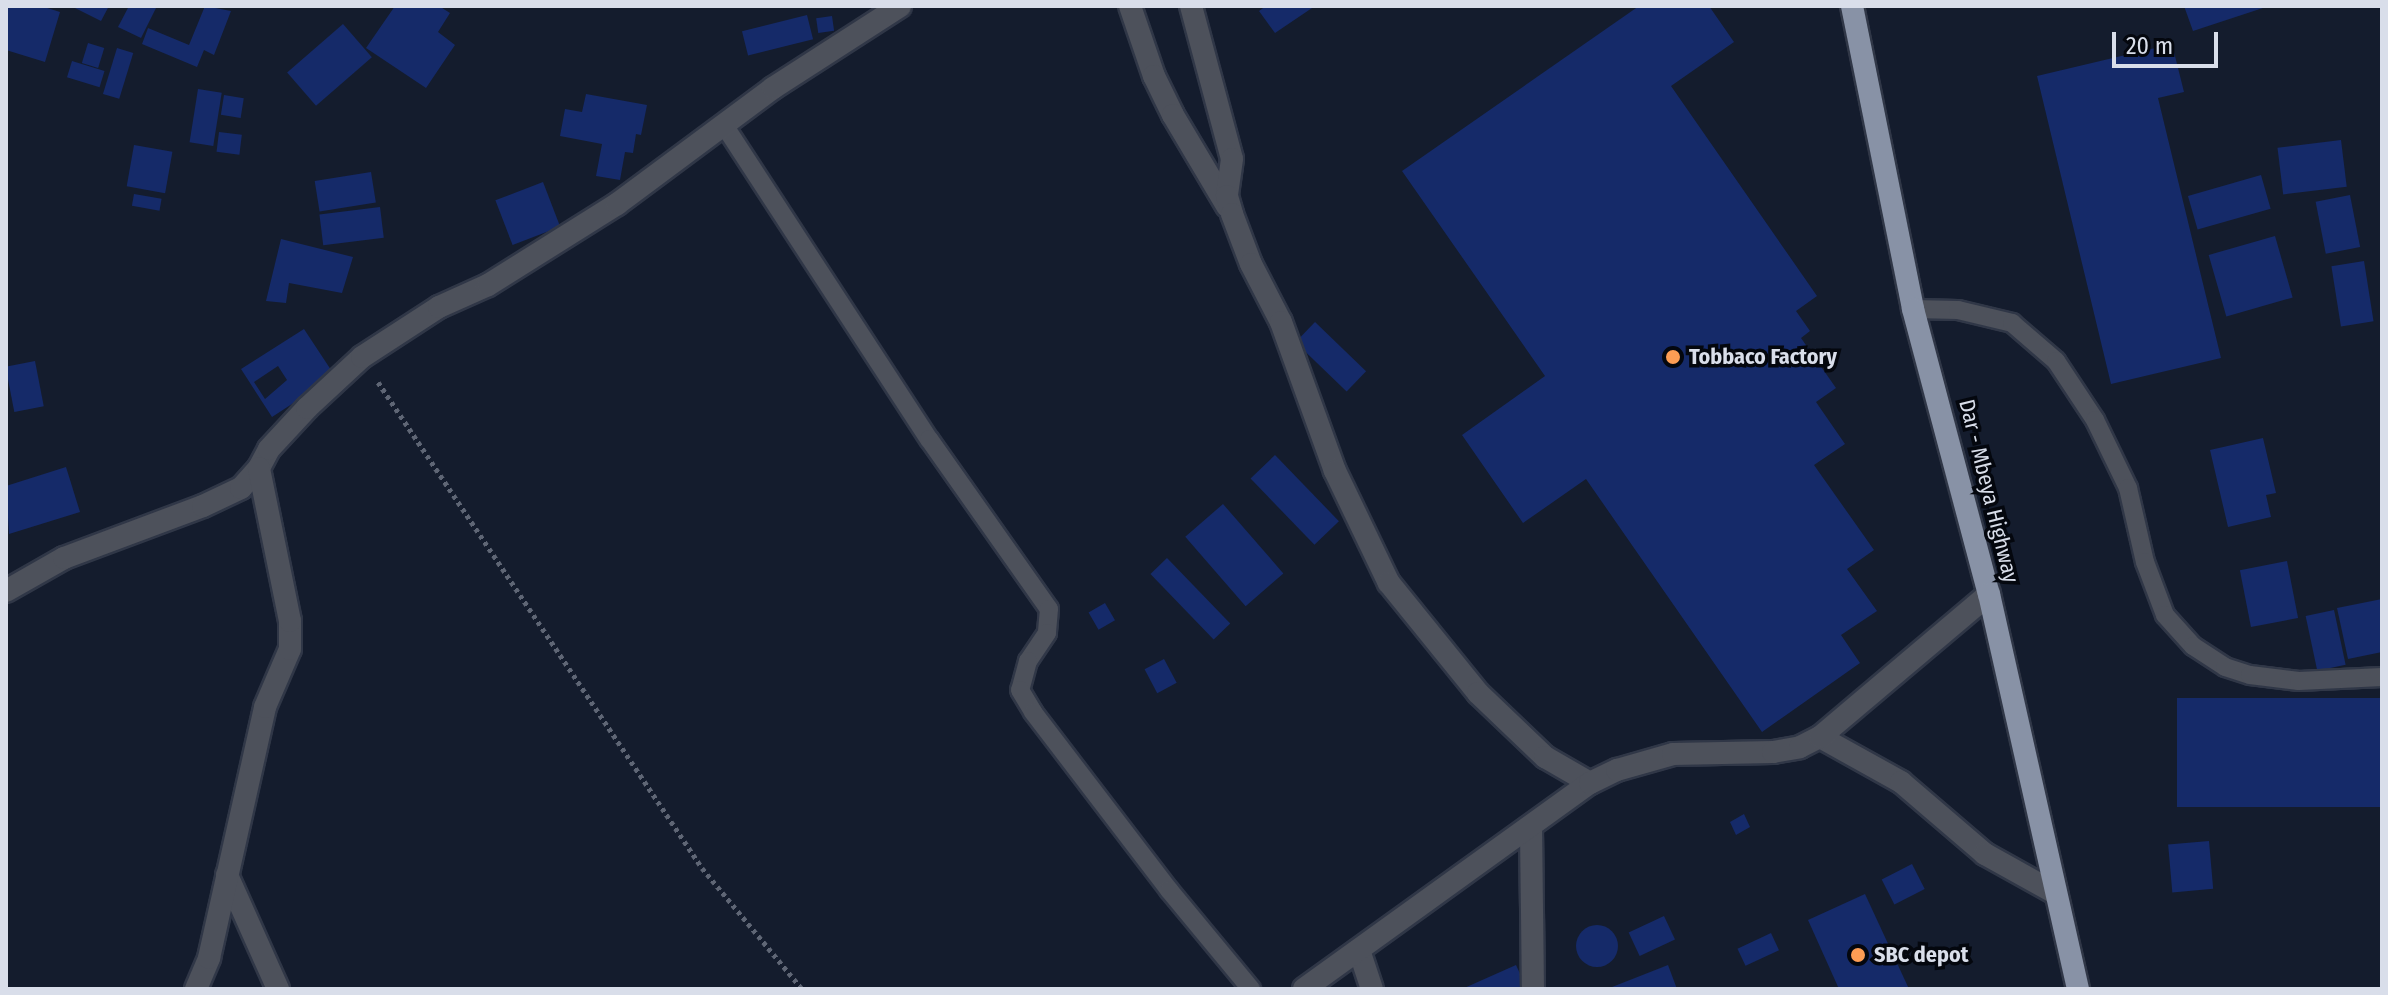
<!DOCTYPE html>
<html>
<head>
<meta charset="utf-8">
<style>
	body { margin:0 }
	#map { position:relative; width:2388px; height:995px; overflow:hidden; background:#141c2d; font-family:"Fira Sans Condensed",sans-serif }
	div>[style] { position:absolute }
	[style*='--x'] { left:calc(var(--x)*1px); top:calc(var(--y)*1px); width:calc(var(--w)*1px); rotate:calc(var(--a)*1deg) }
	.building>* { inset:0; background:#152a69; transform-origin:0 0 }
	.round { border-radius:50% }
	.path>* { height:5px; margin-top:-2.5px; transform-origin:0; background:repeating-linear-gradient(90deg,#5f6675 0 4px,transparent 0 8px) }
	.roads { filter:drop-shadow(2px 0 #303747) drop-shadow(-2px 0 #303747) drop-shadow(0 2px #303747) drop-shadow(0 -2px #303747) }
	.service>* { height:18px; margin:-9px; padding:0 9px; transform-origin:9px; border-radius:9px; background:#4d515b }
	.minor>* { height:22px; margin:-11px; padding:0 11px; transform-origin:11px; border-radius:11px; background:#4d515b }
	.trunk>* { height:22px; margin:-11px; padding:0 11px; transform-origin:11px; border-radius:11px; background:#8892a6 }
	.dots>* { width:22px; height:22px; translate:-50% -50%; box-sizing:border-box; border:4px solid #04070e; border-radius:50% }
	span { translate:-50% -50%; white-space:nowrap; text-align:center; line-height:1.15; -webkit-text-stroke:7px #04070e; paint-order:stroke }
	.poi-label { font-size:22px; color:#d9deea; font-weight:700 }
	.left { translate:0 -50%; text-align:left }
	.street-label { font-size:22px; color:#d9deea }
	.frame { position:absolute; inset:0; border:8px solid #d9deea; pointer-events:none }
	.scale { position:absolute; left:2112px; top:32px; width:106px; height:36px; box-sizing:border-box; border:4px solid #d9deea; border-top:0; padding-left:10px; font-size:24px; line-height:28px; white-space:nowrap; color:#d9deea; -webkit-text-stroke:6px #04070e; paint-order:stroke }
</style>
</head>
<body>
<div id="map">
	<div class="building">
		<i style="clip-path:polygon(6px 6px,41px 6px,60px 12px,45px 62px,6px 50px)"></i>
		<i style="clip-path:polygon(71px 6px,109px 6px,101px 21px)"></i>
		<i style="clip-path:polygon(129px 6px,157px 6px,141px 38px,118px 27px)"></i>
		<i style="clip-path:polygon(205px 6px,231px 11px,214px 55px,204px 50px,197px 67px,142px 44px,148px 28px,189px 45px)"></i>
		<i style="clip-path:polygon(395px 6px,439px 6px,450px 13px,438px 32px,455px 45px,426px 88px,366px 48px)"></i>
		<i style="clip-path:polygon(1266px 6px,1315px 6px,1275px 33px,1259px 11px)"></i>
		<i style="clip-path:polygon(1639px 6px,1709px 6px,1734px 42px,1671px 86px,1817px 296px,1796px 311px,1810px 331px,1801px 338px,1836px 388px,1816px 402px,1845px 444px,1814px 465px,1874px 550px,1847px 569px,1877px 611px,1841px 635px,1860px 663px,1762px 732px,1586px 479px,1523px 523px,1462px 435px,1545px 376px,1402px 171px)"></i>
		<i style="clip-path:polygon(2184px 6px,2266px 6px,2266px 7px,2193px 31px)"></i>
		<i style="left:807px;top:15px;width:25px;height:67px;rotate:76deg"></i>
		<i style="left:832px;top:16px;width:15px;height:16px;rotate:82deg"></i>
		<i style="left:343px;top:24px;width:44px;height:74px;rotate:49deg"></i>
		<i style="left:88px;top:43px;width:17px;height:21px;rotate:17deg"></i>
		<i style="clip-path:polygon(2172px 44px,2184px 92px,2158px 98px,2221px 358px,2111px 384px,2037px 76px)"></i>
		<i style="left:117px;top:48px;width:17px;height:48px;rotate:17deg"></i>
		<i style="left:72px;top:61px;width:34px;height:17px;rotate:17deg"></i>
		<i style="left:198px;top:89px;width:24px;height:54px;rotate:9deg"></i>
		<i style="clip-path:polygon(586px 94px,647px 105px,641px 135px,636px 134px,633px 153px,625px 152px,620px 180px,596px 176px,602px 144px,560px 136px,565px 109px,582px 112px)"></i>
		<i style="left:224px;top:95px;width:20px;height:20px;rotate:9deg"></i>
		<i style="left:219px;top:132px;width:23px;height:20px;rotate:7deg"></i>
		<i style="left:2341px;top:140px;width:47px;height:64px;rotate:83deg"></i>
		<i style="left:134px;top:145px;width:39px;height:42px;rotate:10deg"></i>
		<i style="left:371px;top:172px;width:31px;height:57px;rotate:81deg"></i>
		<i style="left:2261px;top:175px;width:35px;height:76px;rotate:74deg"></i>
		<i style="left:543px;top:182px;width:48px;height:51px;rotate:69deg"></i>
		<i style="left:134px;top:194px;width:28px;height:12px;rotate:10deg"></i>
		<i style="left:2350px;top:195px;width:53px;height:35px;rotate:79deg"></i>
		<i style="left:380px;top:207px;width:31px;height:61px;rotate:83deg"></i>
		<i style="left:2275px;top:236px;width:64px;height:69px;rotate:74deg"></i>
		<i style="clip-path:polygon(281px 239px,353px 257px,342px 293px,289px 283px,286px 303px,266px 301px)"></i>
		<i style="left:2364px;top:261px;width:61px;height:33px;rotate:81deg"></i>
		<i style="left:1315px;top:322px;width:71px;height:28px;rotate:44deg"></i>
		<i style="clip-path:polygon(evenodd,304px 329px,335px 376px,272px 417px,241px 369px,304px 329px,278px 366px,287px 380px,265px 399px,254px 382px,278px 366px)"></i>
		<i style="left:35px;top:361px;width:46px;height:30px;rotate:79deg"></i>
		<i style="clip-path:polygon(2263px 438px,2276px 493px,2266px 495px,2271px 517px,2228px 527px,2210px 450px)"></i>
		<i style="left:1275px;top:455px;width:92px;height:34px;rotate:46deg"></i>
		<i style="clip-path:polygon(66px 467px,80px 512px,9px 534px,6px 486px)"></i>
		<i style="left:1223px;top:504px;width:92px;height:50px;rotate:49deg"></i>
		<i style="left:1167px;top:558px;width:91px;height:23px;rotate:46deg"></i>
		<i style="left:2287px;top:561px;width:58px;height:48px;rotate:79deg"></i>
		<i style="clip-path:polygon(2382px 599px,2382px 652px,2348px 659px,2337px 608px)"></i>
		<i style="left:1105px;top:603px;width:20px;height:19px;rotate:60deg"></i>
		<i style="left:2334px;top:610px;width:56px;height:29px;rotate:78deg"></i>
		<i style="left:1164px;top:659px;width:27px;height:22px;rotate:62deg"></i>
		<i style="left:2382px;top:698px;width:109px;height:205px;rotate:90deg"></i>
		<i style="clip-path:polygon(1744px 814px,1750px 827px,1736px 835px,1730px 822px)"></i>
		<i style="left:2209px;top:841px;width:48px;height:41px;rotate:85deg"></i>
		<i style="left:1912px;top:864px;width:28px;height:34px;rotate:63deg"></i>
		<i style="clip-path:polygon(1865px 894px,1909px 989px,1839px 989px,1808px 920px)"></i>
		<i style="left:1664px;top:916px;width:26px;height:39px;rotate:65deg"></i>
		<i class="round" style="left:1576px;top:925px;width:42px;height:42px"></i>
		<i style="left:1771px;top:933px;width:19px;height:37px;rotate:65deg"></i>
		<i style="clip-path:polygon(1516px 965px,1527px 989px,1462px 989px)"></i>
		<i style="clip-path:polygon(1668px 965px,1677px 989px,1607px 989px)"></i>
	</div>
	<div class="path">
		<i style="--x:378;--y:382;--w:584;--a:56.31"></i>
		<i style="--x:702;--y:868;--w:157;--a:50.4"></i>
	</div>
	<div class="roads">
		<div class="service">
			<i style="--x:724;--y:125;--w:375;--a:56.9"></i>
			<i style="--x:929;--y:439;--w:208;--a:54.8"></i>
			<i style="--x:1049;--y:609;--w:24;--a:95"></i>
			<i style="--x:1047;--y:633;--w:34;--a:124"></i>
			<i style="--x:1028;--y:661;--w:30;--a:105"></i>
			<i style="--x:1020;--y:690;--w:26;--a:59"></i>
			<i style="--x:1033;--y:712;--w:224;--a:52.6"></i>
			<i style="--x:1169;--y:890;--w:129;--a:50.4"></i>
			<i style="--x:1913;--y:309;--w:45;--a:1.3"></i>
			<i style="--x:1958;--y:310;--w:56;--a:13.5"></i>
			<i style="--x:2012;--y:323;--w:58;--a:40.8"></i>
			<i style="--x:2056;--y:361;--w:71;--a:56.5"></i>
			<i style="--x:2095;--y:420;--w:76;--a:64.1"></i>
			<i style="--x:2128;--y:488;--w:76;--a:77.1"></i>
			<i style="--x:2145;--y:562;--w:57;--a:69.3"></i>
			<i style="--x:2165;--y:615;--w:42;--a:47.9"></i>
			<i style="--x:2193;--y:646;--w:38;--a:33"></i>
			<i style="--x:2225;--y:667;--w:26;--a:18"></i>
			<i style="--x:2250;--y:675;--w:49;--a:7"></i>
			<i style="--x:2299;--y:681;--w:83;--a:-2.8"></i>
		</div>
		<div class="minor">
			<i style="--x:1130;--y:6;--w:74;--a:71.1"></i>
			<i style="--x:1154;--y:76;--w:43;--a:64"></i>
			<i style="--x:1173;--y:115;--w:106;--a:59.3"></i>
			<i style="--x:1191;--y:6;--w:158;--a:75"></i>
			<i style="--x:1232;--y:159;--w:37;--a:98"></i>
			<i style="--x:1227;--y:196;--w:19;--a:74"></i>
			<i style="--x:1232;--y:214;--w:53;--a:69.2"></i>
			<i style="--x:1251;--y:264;--w:65;--a:62.7"></i>
			<i style="--x:1281;--y:322;--w:158;--a:70.1"></i>
			<i style="--x:1335;--y:471;--w:124;--a:64.3"></i>
			<i style="--x:1389;--y:583;--w:141;--a:51"></i>
			<i style="--x:1478;--y:693;--w:93;--a:43.7"></i>
			<i style="--x:1545;--y:757;--w:52;--a:30"></i>
			<i style="--x:6;--y:591;--w:67;--a:-29.6"></i>
			<i style="--x:64;--y:558;--w:148;--a:-20.5"></i>
			<i style="--x:203;--y:506;--w:42;--a:-25.3"></i>
			<i style="--x:241;--y:488;--w:27;--a:-48"></i>
			<i style="--x:259;--y:468;--w:21;--a:-62"></i>
			<i style="--x:269;--y:449;--w:56;--a:-47.2"></i>
			<i style="--x:307;--y:408;--w:75;--a:-42.8"></i>
			<i style="--x:362;--y:357;--w:92;--a:-33"></i>
			<i style="--x:439;--y:307;--w:54;--a:-24.2"></i>
			<i style="--x:488;--y:285;--w:152;--a:-32.1"></i>
			<i style="--x:617;--y:204;--w:194;--a:-36.6"></i>
			<i style="--x:773;--y:88;--w:151;--a:-32.8"></i>
			<i style="--x:1820;--y:737;--w:93;--a:29.1"></i>
			<i style="--x:1901;--y:782;--w:111;--a:40.6"></i>
			<i style="--x:1985;--y:854;--w:80;--a:29.1"></i>
			<i style="--x:1531;--y:829;--w:160;--a:89.3"></i>
			<i style="--x:227;--y:875;--w:125;--a:65.9"></i>
			<i style="--x:1359;--y:950;--w:41;--a:71.6"></i>
			<i style="--x:196;--y:989;--w:34;--a:-67"></i>
			<i style="--x:209;--y:958;--w:257;--a:-77.4"></i>
			<i style="--x:265;--y:707;--w:63;--a:-66.7"></i>
			<i style="--x:290;--y:649;--w:28;--a:-90"></i>
			<i style="--x:290;--y:621;--w:156;--a:-101.5"></i>
			<i style="--x:1304;--y:989;--w:352;--a:-35.8"></i>
			<i style="--x:1590;--y:783;--w:30;--a:-26"></i>
			<i style="--x:1617;--y:770;--w:58;--a:-15.9"></i>
			<i style="--x:1673;--y:754;--w:100;--a:-1.1"></i>
			<i style="--x:1773;--y:752;--w:27;--a:-10"></i>
			<i style="--x:1800;--y:747;--w:22;--a:-27"></i>
			<i style="--x:1820;--y:737;--w:221;--a:-40.2"></i>
		</div>
		<div class="trunk">
			<i style="--x:1852;--y:6;--w:309;--a:78.6"></i>
			<i style="--x:1913;--y:309;--w:295;--a:75.1"></i>
			<i style="--x:1989;--y:594;--w:405;--a:77.3"></i>
		</div>
	</div>
	<div class="dots">
		<i style="left:1673px;top:357px;background:#fd9d54"></i>
		<i style="left:1858px;top:955px;background:#fd9d54"></i>
	</div>
	<div class="poi-label">
		<span class="left" style="left:1689px;top:357px">Tobbaco Factory</span>
		<span class="left" style="left:1874px;top:955px">SBC depot</span>
	</div>
	<div class="street-label">
		<span style="left:1989px;top:491px;rotate:76deg">Dar - Mbeya Highway</span>
	</div>
	<div class="frame"></div>
	<div class="scale">20 m</div>
</div>
</body>
</html>
